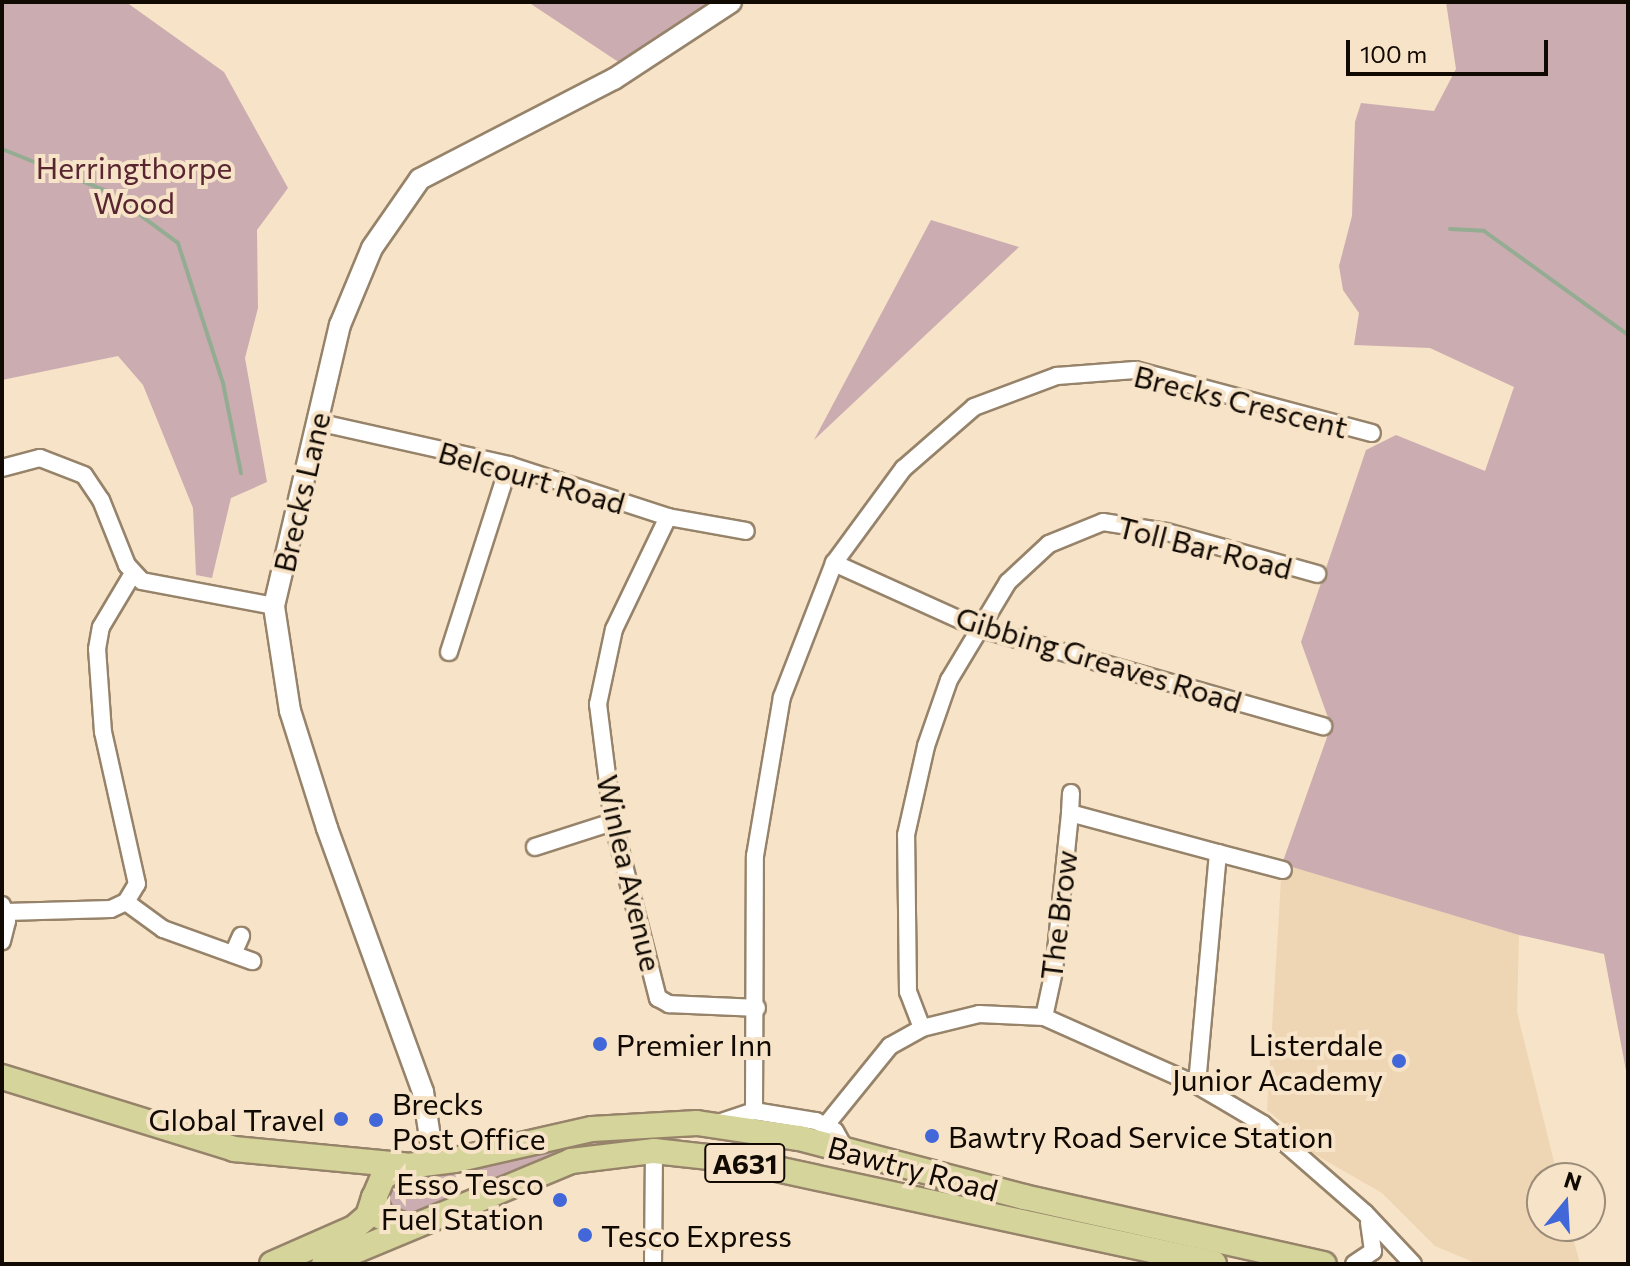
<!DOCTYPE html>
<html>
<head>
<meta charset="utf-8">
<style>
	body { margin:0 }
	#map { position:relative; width:1630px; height:1266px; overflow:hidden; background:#f7e3c7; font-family:Commissioner,sans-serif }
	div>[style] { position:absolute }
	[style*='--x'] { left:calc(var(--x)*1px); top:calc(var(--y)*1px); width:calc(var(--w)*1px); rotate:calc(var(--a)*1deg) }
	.built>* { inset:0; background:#eed5b3 }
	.green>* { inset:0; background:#cbacb1 }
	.stream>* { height:4px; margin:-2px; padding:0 2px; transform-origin:2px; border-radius:2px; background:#94ac92 }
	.roads { filter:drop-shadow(2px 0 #96836a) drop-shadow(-2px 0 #96836a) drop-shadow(0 2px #96836a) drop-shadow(0 -2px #96836a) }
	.minor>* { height:16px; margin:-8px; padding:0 8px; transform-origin:8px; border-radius:8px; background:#fff }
	.tertiary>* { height:20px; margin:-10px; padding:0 10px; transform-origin:10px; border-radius:10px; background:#fff }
	.primary>* { height:24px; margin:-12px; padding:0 12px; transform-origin:12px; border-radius:12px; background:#d4d49b }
	.dots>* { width:22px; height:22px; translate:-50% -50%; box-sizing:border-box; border:4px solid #f7e3c7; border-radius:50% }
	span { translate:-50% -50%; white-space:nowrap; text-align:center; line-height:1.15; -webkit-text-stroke:8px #f7e3c7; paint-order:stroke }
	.shield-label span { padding:2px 6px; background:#f7e3c7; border:2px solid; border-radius:6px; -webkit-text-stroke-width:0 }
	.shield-label { font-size:28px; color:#110a03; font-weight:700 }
	.park-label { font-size:30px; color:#582530 }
	.street-label { font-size:30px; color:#110a03 }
	.poi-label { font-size:30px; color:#110a03 }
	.left { translate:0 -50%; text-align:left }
	.right { translate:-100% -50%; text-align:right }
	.frame { position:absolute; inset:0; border:4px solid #110a03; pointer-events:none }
	.north { position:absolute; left:1526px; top:1162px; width:80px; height:80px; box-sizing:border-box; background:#f7e3c7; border:2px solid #9b8c79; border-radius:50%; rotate:18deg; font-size:22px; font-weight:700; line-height:32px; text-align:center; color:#110a03 }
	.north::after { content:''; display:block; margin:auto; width:28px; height:36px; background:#4167d9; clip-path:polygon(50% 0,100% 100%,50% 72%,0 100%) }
	.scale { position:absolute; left:1346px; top:40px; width:202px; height:36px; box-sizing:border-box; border:4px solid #110a03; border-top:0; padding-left:10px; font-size:24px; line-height:28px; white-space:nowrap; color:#110a03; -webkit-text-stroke:6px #f7e3c7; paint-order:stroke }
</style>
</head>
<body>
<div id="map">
	<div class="built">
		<i style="clip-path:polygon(1282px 864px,1519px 935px,1517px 1012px,1558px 1178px,1542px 1178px,1542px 1226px,1570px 1226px,1580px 1264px,1478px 1264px,1435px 1246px,1382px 1193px,1309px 1151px,1312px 1146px,1267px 1110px)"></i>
	</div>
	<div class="green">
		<i style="clip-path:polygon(2px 2px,126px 2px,224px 72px,288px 188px,257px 230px,258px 308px,245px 358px,267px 482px,231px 498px,212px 578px,196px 575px,193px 508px,143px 385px,118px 356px,2px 380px)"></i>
		<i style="clip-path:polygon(528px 2px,719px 2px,704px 16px,620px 63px)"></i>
		<i style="clip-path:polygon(1446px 2px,1628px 2px,1628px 1081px,1604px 954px,1519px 935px,1282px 864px,1331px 726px,1301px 642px,1366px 450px,1396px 435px,1485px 471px,1514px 387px,1430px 348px,1354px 345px,1359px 313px,1343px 290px,1339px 266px,1352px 216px,1355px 122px,1361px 103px,1434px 111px,1456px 69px)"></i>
		<i style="clip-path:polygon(931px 220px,1019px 247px,814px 440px)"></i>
		<i style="clip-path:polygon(672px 1132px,672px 1144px,552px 1158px,475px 1188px,468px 1167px,550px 1143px)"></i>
		<i style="clip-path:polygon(448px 1170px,456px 1176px,452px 1198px,412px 1215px,396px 1212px,386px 1201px,388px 1188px,398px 1177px)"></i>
	</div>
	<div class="stream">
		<i style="--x:2;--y:149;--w:115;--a:21.9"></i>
		<i style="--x:109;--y:192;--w:86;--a:36.5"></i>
		<i style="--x:178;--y:243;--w:147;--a:72.2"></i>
		<i style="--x:223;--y:383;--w:92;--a:78.7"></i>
		<i style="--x:1450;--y:229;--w:34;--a:3"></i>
		<i style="--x:1484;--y:231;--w:178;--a:35.8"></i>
	</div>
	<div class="roads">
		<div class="minor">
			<i style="--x:317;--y:422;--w:197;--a:12.6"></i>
			<i style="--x:509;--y:465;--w:167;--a:18.1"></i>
			<i style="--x:668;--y:517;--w:79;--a:10.2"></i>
			<i style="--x:2;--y:468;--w:39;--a:-15"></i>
			<i style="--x:40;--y:458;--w:47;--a:21.1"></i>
			<i style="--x:84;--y:475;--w:30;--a:56"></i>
			<i style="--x:101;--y:500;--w:70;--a:68.2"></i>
			<i style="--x:127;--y:565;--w:22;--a:47"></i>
			<i style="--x:142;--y:581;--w:134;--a:10.7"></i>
			<i style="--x:668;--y:517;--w:124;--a:115.7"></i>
			<i style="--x:614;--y:629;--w:77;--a:102"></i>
			<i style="--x:598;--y:704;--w:119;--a:82.8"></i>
			<i style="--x:613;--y:822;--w:182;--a:75.7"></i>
			<i style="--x:658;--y:998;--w:13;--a:29"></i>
			<i style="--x:669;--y:1004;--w:88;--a:2.6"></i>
			<i style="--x:834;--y:563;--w:158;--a:24.3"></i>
			<i style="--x:978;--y:628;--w:359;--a:15.9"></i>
			<i style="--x:449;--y:652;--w:196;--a:-72.2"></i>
			<i style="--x:1070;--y:813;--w:20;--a:-87"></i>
			<i style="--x:535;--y:847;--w:82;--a:-17.8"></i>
			<i style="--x:1218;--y:853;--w:67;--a:14.7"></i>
			<i style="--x:126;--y:902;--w:46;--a:36.1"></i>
			<i style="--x:163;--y:929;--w:95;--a:19.8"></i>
			<i style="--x:2;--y:905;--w:17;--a:73"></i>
			<i style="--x:7;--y:921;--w:21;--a:104"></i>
			<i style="--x:6;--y:912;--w:105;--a:-1.6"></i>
			<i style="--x:111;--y:909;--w:17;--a:-25"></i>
			<i style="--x:126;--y:902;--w:21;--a:-59"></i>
			<i style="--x:137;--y:884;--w:156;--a:-102.6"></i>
			<i style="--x:103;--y:732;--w:83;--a:-94.1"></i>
			<i style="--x:97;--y:649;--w:22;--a:-80"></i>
			<i style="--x:101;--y:627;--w:61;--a:-59.2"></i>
			<i style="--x:233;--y:954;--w:20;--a:-66"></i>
			<i style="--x:1044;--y:1017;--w:47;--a:-77.7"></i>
			<i style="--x:1054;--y:971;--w:159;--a:-84.2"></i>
			<i style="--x:1070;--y:813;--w:153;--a:15.1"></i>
			<i style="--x:1218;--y:853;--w:233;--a:95.2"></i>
			<i style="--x:922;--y:1028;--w:39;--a:-111"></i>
			<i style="--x:908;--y:992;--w:157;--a:-90.7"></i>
			<i style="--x:906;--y:835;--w:91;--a:-77.3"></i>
			<i style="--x:926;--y:746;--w:70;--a:-70.8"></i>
			<i style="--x:949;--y:680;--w:114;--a:-59"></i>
			<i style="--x:1008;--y:582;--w:56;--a:-42.8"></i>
			<i style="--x:1049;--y:544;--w:58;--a:-22.2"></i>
			<i style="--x:1103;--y:522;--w:65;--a:8.9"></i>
			<i style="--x:1167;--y:532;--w:156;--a:15.6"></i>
			<i style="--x:754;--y:1111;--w:255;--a:-89.8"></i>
			<i style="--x:755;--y:856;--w:161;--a:-80.4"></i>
			<i style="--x:782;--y:697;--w:144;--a:-68.8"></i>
			<i style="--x:834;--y:563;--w:117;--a:-53.7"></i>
			<i style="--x:903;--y:469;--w:94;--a:-41.1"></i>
			<i style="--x:974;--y:407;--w:89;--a:-20.5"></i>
			<i style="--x:1057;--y:376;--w:78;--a:-4.4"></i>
			<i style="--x:1135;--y:370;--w:245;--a:14.9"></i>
			<i style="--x:715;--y:1124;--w:41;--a:-18.4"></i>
			<i style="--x:754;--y:1111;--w:63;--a:9.2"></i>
			<i style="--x:816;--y:1121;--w:21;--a:28"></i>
			<i style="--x:835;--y:1131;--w:21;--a:61"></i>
			<i style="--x:826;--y:1125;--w:102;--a:-51"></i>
			<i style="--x:890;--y:1046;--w:37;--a:-29"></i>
			<i style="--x:922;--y:1028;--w:59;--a:-13.8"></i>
			<i style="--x:979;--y:1014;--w:65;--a:2.6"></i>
			<i style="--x:1044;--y:1017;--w:167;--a:24"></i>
			<i style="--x:1197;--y:1085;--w:77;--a:30.6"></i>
			<i style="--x:1263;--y:1124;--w:135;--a:41.1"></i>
			<i style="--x:1365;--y:1213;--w:70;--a:46.7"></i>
			<i style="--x:653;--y:1264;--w:113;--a:-89.5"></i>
			<i style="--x:1354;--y:1264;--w:23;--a:-34"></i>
			<i style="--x:1373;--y:1251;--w:29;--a:-98"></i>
		</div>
		<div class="tertiary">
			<i style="--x:434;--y:1163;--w:72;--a:-98.8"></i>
			<i style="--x:423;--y:1092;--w:281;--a:-110"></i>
			<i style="--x:327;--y:828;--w:123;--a:-107.5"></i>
			<i style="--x:290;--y:711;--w:106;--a:-98.7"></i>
			<i style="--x:274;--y:606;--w:289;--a:-76.8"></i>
			<i style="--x:340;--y:325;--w:83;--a:-67.4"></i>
			<i style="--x:372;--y:248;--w:84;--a:-55.2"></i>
			<i style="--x:420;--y:179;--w:218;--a:-27.3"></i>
			<i style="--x:614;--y:79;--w:140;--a:-33.3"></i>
		</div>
		<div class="primary">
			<i style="--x:2;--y:1077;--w:243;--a:17.2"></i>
			<i style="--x:234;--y:1149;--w:171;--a:5.4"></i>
			<i style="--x:409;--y:1227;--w:29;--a:-160"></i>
			<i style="--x:382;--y:1217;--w:21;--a:-113"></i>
			<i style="--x:374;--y:1198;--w:23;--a:-67"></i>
			<i style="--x:383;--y:1177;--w:20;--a:-30"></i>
			<i style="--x:400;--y:1167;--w:55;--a:-7.3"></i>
			<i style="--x:455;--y:1160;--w:140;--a:-12.8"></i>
			<i style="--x:592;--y:1129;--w:105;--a:-3.3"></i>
			<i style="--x:697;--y:1123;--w:103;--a:8.4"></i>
			<i style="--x:799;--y:1138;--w:233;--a:14.7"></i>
			<i style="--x:1024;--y:1197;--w:307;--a:12.6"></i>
			<i style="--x:272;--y:1264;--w:90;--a:-23.7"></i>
			<i style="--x:354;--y:1228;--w:18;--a:-41"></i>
			<i style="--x:368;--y:1216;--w:19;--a:-72"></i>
			<i style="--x:324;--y:1264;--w:268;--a:-22.6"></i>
			<i style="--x:571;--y:1161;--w:84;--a:-6.9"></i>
			<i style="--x:654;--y:1151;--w:81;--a:6.3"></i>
			<i style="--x:735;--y:1160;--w:490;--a:12.2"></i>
		</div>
	</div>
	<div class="dots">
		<i style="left:600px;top:1044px;background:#4167d9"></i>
		<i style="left:1399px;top:1061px;background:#4167d9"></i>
		<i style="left:341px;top:1119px;background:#4167d9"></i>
		<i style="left:376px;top:1120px;background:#4167d9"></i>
		<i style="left:932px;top:1136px;background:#4167d9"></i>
		<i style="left:560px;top:1200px;background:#4167d9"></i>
		<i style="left:585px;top:1235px;background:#4167d9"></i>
	</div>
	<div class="shield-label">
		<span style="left:745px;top:1163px">A631</span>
	</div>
	<div class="park-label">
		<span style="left:134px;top:184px">Herringthorpe<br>Wood</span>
	</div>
	<div class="street-label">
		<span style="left:1241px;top:401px;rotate:14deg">Brecks Crescent</span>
		<span style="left:532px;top:477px;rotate:16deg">Belcourt Road</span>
		<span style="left:301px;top:492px;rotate:-77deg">Brecks Lane</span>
		<span style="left:1205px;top:547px;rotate:14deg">Toll Bar Road</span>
		<span style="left:1099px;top:659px;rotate:17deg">Gibbing Greaves Road</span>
		<span style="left:630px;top:873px;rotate:77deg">Winlea Avenue</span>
		<span style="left:1058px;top:915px;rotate:-83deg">The Brow</span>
		<span style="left:913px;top:1168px;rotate:15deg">Bawtry Road</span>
	</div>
	<div class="poi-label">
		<span class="left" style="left:616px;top:1044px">Premier Inn</span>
		<span class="right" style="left:1383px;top:1061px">Listerdale<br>Junior Academy</span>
		<span class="left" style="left:392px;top:1120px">Brecks<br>Post Office</span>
		<span class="right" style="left:325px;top:1119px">Global Travel</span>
		<span class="left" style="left:948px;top:1136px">Bawtry Road Service Station</span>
		<span class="right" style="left:544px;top:1200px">Esso Tesco<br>Fuel Station</span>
		<span class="left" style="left:601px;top:1235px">Tesco Express</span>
	</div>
	<div class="frame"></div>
	<div class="north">N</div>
	<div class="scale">100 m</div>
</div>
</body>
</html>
